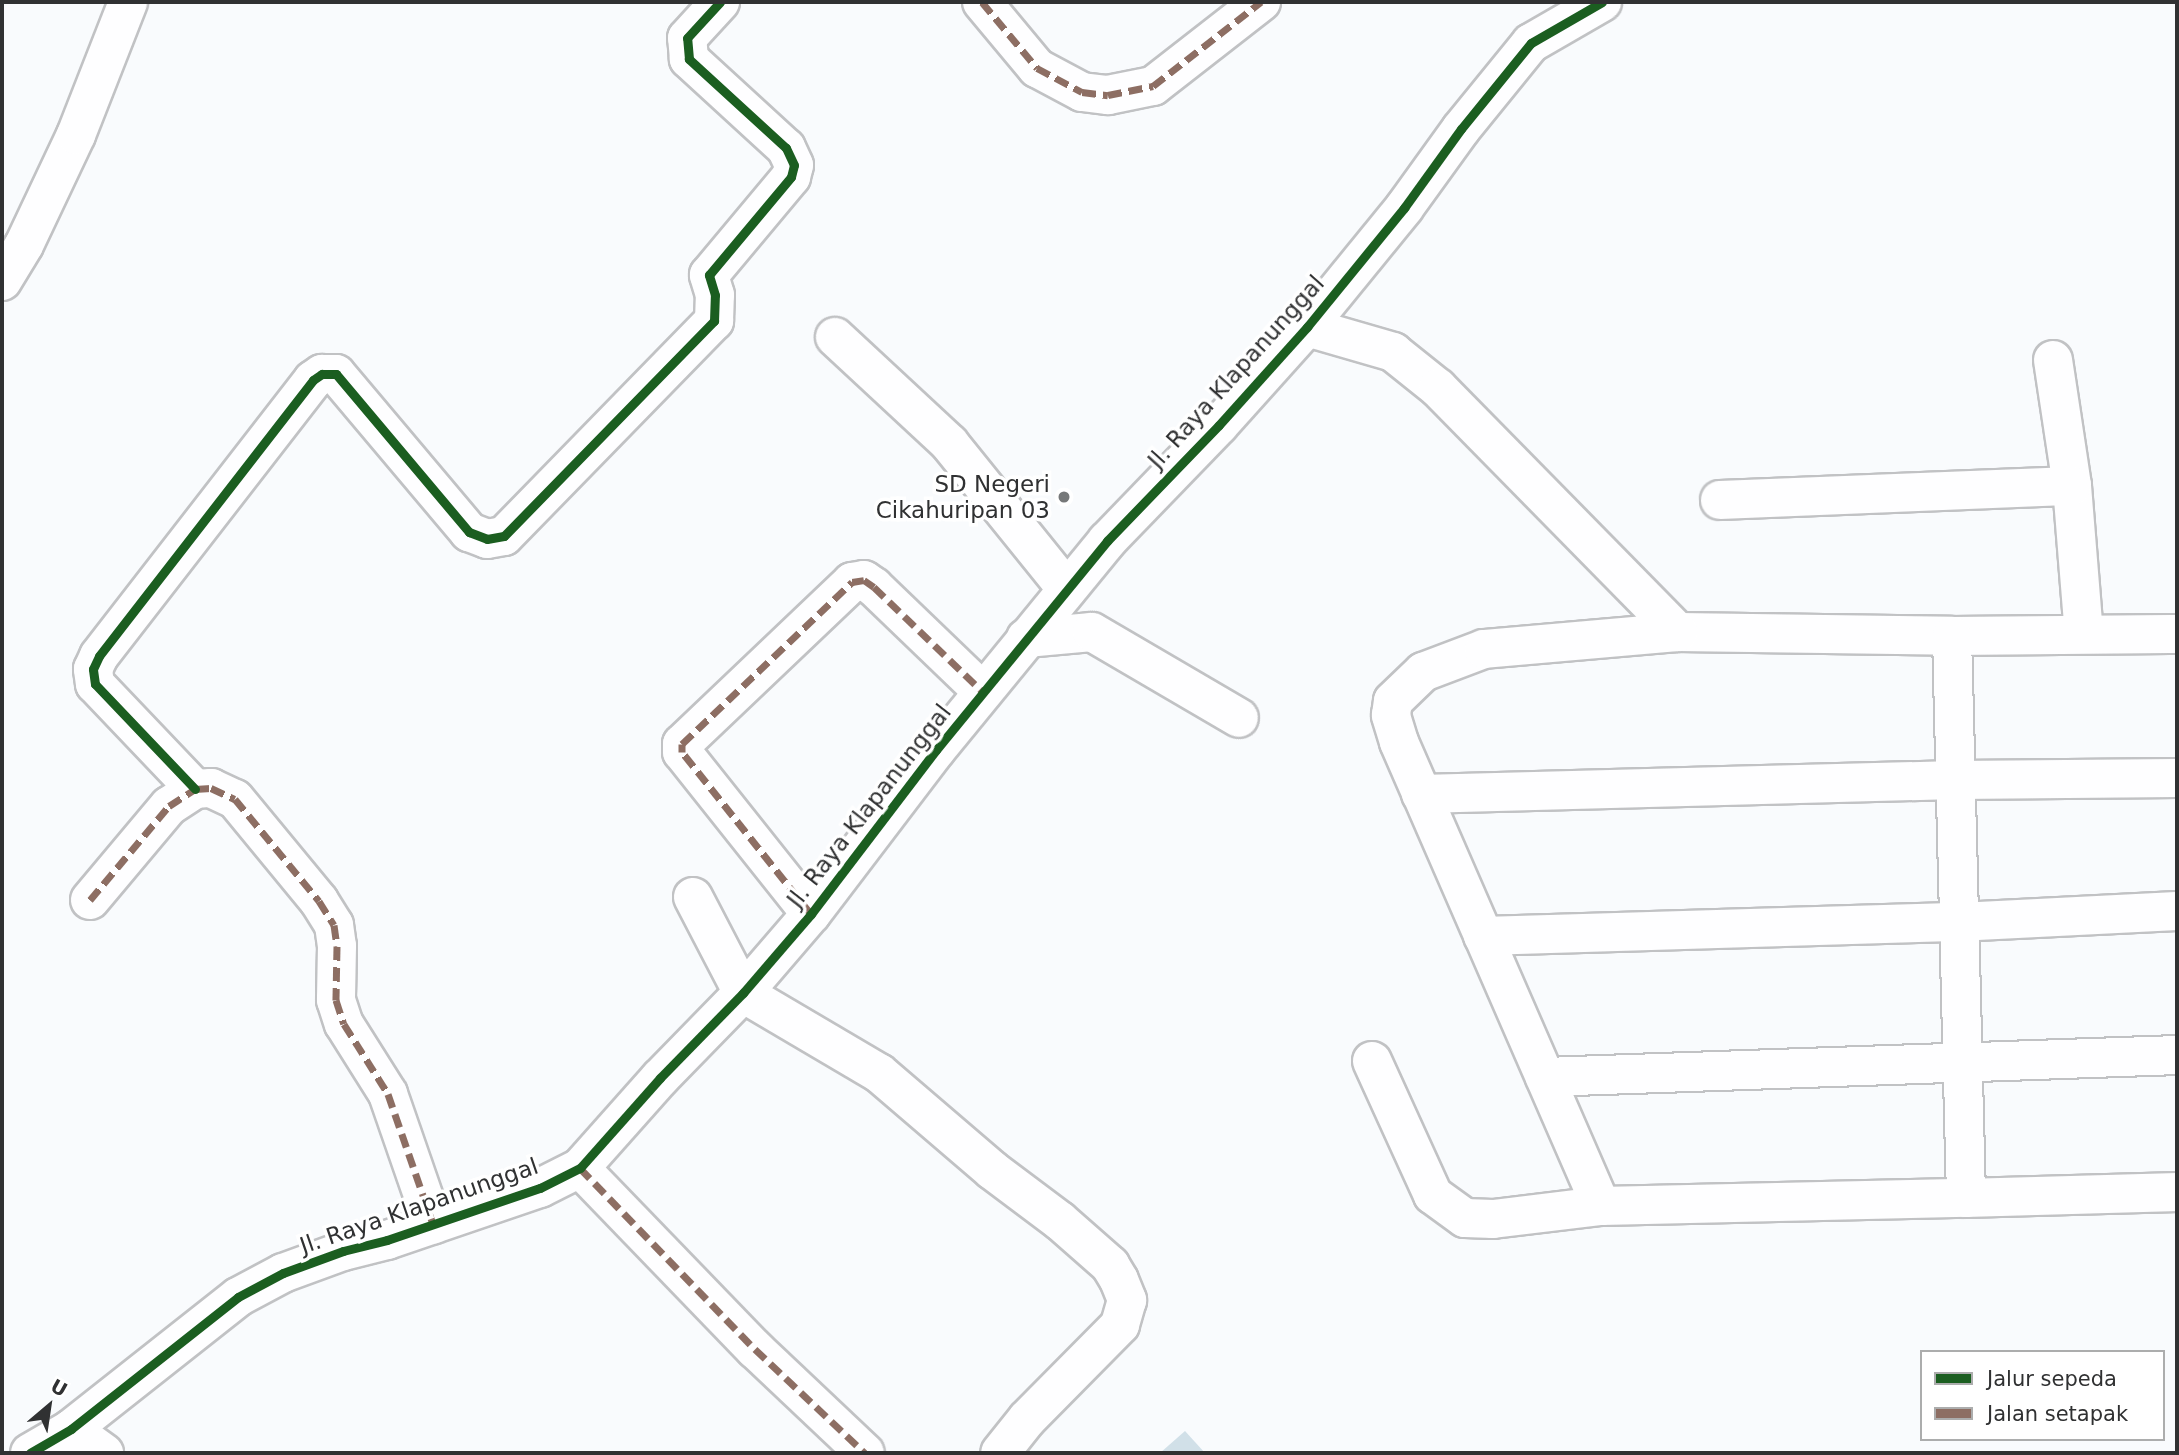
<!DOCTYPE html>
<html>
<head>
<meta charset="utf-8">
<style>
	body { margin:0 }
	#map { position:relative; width:2179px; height:1455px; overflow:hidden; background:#f9fbfd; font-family:"DejaVu Sans",sans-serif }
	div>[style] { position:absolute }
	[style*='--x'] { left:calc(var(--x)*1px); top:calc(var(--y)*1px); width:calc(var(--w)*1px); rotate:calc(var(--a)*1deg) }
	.building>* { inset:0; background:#d1e0e8 }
	.roads { filter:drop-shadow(2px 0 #c1c2c4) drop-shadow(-2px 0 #c1c2c4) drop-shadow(0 2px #c1c2c4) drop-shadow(0 -2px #c1c2c4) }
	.minor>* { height:38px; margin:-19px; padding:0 19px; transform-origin:19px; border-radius:19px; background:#fefeff }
	.tertiary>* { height:38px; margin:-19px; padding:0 19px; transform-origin:19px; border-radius:19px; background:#fefeff }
	.quiet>* { height:7px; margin-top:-3.5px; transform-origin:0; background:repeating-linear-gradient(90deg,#8d6e63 0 14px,transparent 0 21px) }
	.cycleway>* { height:9px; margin:-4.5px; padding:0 4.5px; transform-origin:4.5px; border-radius:4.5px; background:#1b5e20 }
	.dots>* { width:19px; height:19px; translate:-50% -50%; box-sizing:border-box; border:4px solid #fff; border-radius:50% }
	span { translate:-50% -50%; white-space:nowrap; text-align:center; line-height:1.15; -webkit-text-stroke:7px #fff; paint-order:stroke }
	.street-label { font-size:23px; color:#303132 }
	.poi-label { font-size:23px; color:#303132 }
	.right { translate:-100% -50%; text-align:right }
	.frame { position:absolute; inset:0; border:4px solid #303132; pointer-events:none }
	.legend { position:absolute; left:1920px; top:1350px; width:245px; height:91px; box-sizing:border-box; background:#fff; border:2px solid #acadad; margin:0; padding:9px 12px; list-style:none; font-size:21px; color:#303132 }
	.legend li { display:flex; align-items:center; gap:14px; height:35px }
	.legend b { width:35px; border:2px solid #acadad }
	.north { position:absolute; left:14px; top:1371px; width:70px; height:70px; -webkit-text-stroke:5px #fff; paint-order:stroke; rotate:29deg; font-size:19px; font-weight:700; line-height:28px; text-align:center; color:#303132 }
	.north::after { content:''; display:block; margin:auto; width:24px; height:32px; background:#303132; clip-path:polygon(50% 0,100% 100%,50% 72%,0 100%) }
</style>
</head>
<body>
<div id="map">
	<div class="building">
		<i style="clip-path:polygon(1185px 1431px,1205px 1453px,1160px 1453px)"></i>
	</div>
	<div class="roads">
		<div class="minor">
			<i style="--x:982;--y:2;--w:86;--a:50.2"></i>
			<i style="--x:1037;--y:68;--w:51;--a:28.1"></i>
			<i style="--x:1082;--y:92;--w:26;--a:7"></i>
			<i style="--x:1108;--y:95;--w:46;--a:-11.3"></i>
			<i style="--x:1153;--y:86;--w:137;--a:-37.9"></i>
			<i style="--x:2;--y:281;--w:42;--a:-58.6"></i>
			<i style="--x:24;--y:245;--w:122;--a:-64.7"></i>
			<i style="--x:76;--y:135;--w:143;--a:-68.6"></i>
			<i style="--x:1307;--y:327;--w:90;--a:16.2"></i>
			<i style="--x:1393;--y:352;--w:58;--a:38.7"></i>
			<i style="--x:1438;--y:388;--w:342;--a:45.5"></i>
			<i style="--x:1678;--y:632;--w:274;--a:0.8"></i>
			<i style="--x:1952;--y:636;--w:225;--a:-0.5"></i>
			<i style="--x:835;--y:337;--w:156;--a:42.9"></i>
			<i style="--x:949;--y:443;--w:188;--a:51.1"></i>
			<i style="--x:2053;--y:360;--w:127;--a:81.4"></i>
			<i style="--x:2072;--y:486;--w:148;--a:85.4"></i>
			<i style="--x:1720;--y:500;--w:352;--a:-2.3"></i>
			<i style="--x:1952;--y:636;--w:562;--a:88.57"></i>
			<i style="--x:1966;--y:1198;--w:211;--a:-1.6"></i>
			<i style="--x:1026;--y:638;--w:66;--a:-5.2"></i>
			<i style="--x:1092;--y:632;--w:170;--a:30.3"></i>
			<i style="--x:195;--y:789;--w:145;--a:-133.6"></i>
			<i style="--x:95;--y:684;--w:15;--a:-98"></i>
			<i style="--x:93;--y:669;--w:14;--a:-65"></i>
			<i style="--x:99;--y:656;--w:349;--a:-52.2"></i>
			<i style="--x:313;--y:380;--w:11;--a:-34"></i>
			<i style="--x:322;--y:374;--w:14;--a:0"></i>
			<i style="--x:336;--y:374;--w:207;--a:49.9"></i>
			<i style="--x:469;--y:532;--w:19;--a:21"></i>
			<i style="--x:487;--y:539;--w:17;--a:-10"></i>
			<i style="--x:504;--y:536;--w:301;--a:-45.7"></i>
			<i style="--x:714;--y:321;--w:26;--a:-88"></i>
			<i style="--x:715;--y:295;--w:21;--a:-107"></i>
			<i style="--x:709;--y:275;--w:128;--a:-50.1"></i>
			<i style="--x:791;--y:177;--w:12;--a:-76"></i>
			<i style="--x:794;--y:165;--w:19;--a:-115"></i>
			<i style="--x:786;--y:148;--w:132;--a:-137.5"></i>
			<i style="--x:689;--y:59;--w:21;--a:-95"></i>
			<i style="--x:687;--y:38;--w:49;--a:-47.5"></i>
			<i style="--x:1421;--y:794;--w:535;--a:-1.5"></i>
			<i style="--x:1956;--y:780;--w:221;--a:-0.5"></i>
			<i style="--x:693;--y:897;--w:108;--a:62.5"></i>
			<i style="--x:743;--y:993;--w:158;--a:30.5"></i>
			<i style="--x:879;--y:1073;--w:149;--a:40.6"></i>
			<i style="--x:992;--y:1170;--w:85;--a:36.9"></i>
			<i style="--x:1060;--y:1221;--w:67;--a:41.3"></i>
			<i style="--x:1110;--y:1265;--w:17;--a:59"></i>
			<i style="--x:1119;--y:1280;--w:22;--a:68"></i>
			<i style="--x:1127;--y:1300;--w:26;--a:106"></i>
			<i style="--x:1120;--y:1325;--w:132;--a:134.7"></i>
			<i style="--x:1027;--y:1419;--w:43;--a:128.5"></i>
			<i style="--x:90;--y:900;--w:123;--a:-50"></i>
			<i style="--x:169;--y:806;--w:31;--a:-33"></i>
			<i style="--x:195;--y:789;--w:16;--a:-4"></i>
			<i style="--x:211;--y:788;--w:26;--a:25"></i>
			<i style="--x:235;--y:799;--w:132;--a:50.5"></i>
			<i style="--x:319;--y:901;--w:28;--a:58"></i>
			<i style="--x:334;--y:925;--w:21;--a:82"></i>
			<i style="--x:337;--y:946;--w:54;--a:91.1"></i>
			<i style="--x:336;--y:1000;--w:25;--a:72"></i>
			<i style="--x:344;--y:1024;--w:83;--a:57.8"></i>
			<i style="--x:388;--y:1094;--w:138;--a:70.9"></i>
			<i style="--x:811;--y:914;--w:207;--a:-128.5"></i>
			<i style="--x:682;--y:752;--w:8;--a:-90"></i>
			<i style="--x:682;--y:744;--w:235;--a:-43.6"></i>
			<i style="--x:852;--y:582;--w:12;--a:-9"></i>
			<i style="--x:864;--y:580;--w:12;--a:35"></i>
			<i style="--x:874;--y:587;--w:151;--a:43.9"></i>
			<i style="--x:1483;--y:936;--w:477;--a:-1.7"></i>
			<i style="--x:1960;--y:922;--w:217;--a:-2.9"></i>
			<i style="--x:1372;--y:1061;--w:147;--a:65.5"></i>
			<i style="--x:1433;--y:1195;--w:39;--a:36"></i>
			<i style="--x:1465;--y:1218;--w:28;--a:2"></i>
			<i style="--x:1493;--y:1219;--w:109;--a:-6.9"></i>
			<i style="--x:1601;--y:1206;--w:365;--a:-1.3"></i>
			<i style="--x:1545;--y:1077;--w:632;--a:-1.99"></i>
			<i style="--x:580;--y:1168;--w:252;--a:46"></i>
			<i style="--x:755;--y:1349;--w:151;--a:43.4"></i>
			<i style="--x:1601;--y:1206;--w:506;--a:-113.53"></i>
			<i style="--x:1399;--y:742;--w:28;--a:-107"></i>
			<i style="--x:1391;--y:715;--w:14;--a:-82"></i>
			<i style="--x:1393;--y:701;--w:42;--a:-44"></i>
			<i style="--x:1423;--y:672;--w:65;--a:-20.7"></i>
			<i style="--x:1484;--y:649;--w:195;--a:-5"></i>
			<i style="--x:71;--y:1429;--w:41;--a:36"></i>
		</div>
		<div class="tertiary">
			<i style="--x:30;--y:1453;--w:48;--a:-30.3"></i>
			<i style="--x:71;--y:1429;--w:213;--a:-38.3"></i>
			<i style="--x:238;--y:1297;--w:51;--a:-28.1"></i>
			<i style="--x:283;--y:1273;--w:64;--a:-20.1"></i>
			<i style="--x:343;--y:1251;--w:45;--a:-14"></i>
			<i style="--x:387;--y:1240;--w:162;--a:-18.8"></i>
			<i style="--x:540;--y:1188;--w:45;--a:-26.6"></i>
			<i style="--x:580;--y:1168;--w:120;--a:-48.4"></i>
			<i style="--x:660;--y:1078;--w:119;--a:-45.7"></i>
			<i style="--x:743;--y:993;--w:104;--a:-49.3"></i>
			<i style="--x:811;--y:914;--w:206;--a:-52.7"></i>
			<i style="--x:936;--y:750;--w:270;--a:-50.7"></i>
			<i style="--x:1107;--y:541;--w:161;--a:-46"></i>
			<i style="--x:1219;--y:425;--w:132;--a:-48.1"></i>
			<i style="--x:1307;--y:327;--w:154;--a:-50.8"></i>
			<i style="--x:1404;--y:208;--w:97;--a:-54.2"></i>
			<i style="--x:1461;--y:129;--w:111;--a:-50.9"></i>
			<i style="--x:1531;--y:43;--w:82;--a:-30"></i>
		</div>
	</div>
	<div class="quiet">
		<i style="--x:982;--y:2;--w:86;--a:50.2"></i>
		<i style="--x:1037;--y:68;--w:51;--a:28.1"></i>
		<i style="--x:1082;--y:92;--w:26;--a:7"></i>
		<i style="--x:1108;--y:95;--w:46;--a:-11.3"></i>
		<i style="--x:1153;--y:86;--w:137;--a:-37.9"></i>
		<i style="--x:90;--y:900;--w:123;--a:-50"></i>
		<i style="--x:169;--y:806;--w:31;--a:-33"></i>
		<i style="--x:195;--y:789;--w:16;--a:-4"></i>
		<i style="--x:211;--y:788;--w:26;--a:25"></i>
		<i style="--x:235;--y:799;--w:132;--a:50.5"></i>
		<i style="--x:319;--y:901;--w:28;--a:58"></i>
		<i style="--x:334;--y:925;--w:21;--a:82"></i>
		<i style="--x:337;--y:946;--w:54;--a:91.1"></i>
		<i style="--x:336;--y:1000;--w:25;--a:72"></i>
		<i style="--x:344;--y:1024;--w:83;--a:57.8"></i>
		<i style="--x:388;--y:1094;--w:138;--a:70.9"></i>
		<i style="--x:811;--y:914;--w:207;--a:-128.5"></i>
		<i style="--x:682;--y:752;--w:8;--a:-90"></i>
		<i style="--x:682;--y:744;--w:235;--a:-43.6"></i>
		<i style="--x:852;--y:582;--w:12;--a:-9"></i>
		<i style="--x:864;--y:580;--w:12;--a:35"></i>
		<i style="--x:874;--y:587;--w:151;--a:43.9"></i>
		<i style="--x:580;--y:1168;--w:252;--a:46"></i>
		<i style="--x:755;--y:1349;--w:151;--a:43.4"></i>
	</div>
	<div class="cycleway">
		<i style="--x:195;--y:789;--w:145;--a:-133.6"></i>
		<i style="--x:95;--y:684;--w:15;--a:-98"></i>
		<i style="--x:93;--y:669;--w:14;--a:-65"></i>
		<i style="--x:99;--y:656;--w:349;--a:-52.2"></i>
		<i style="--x:313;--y:380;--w:11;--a:-34"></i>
		<i style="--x:322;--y:374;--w:14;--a:0"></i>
		<i style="--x:336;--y:374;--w:207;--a:49.9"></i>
		<i style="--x:469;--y:532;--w:19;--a:21"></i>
		<i style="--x:487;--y:539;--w:17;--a:-10"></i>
		<i style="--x:504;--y:536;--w:301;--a:-45.7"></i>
		<i style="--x:714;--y:321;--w:26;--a:-88"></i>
		<i style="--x:715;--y:295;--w:21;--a:-107"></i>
		<i style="--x:709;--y:275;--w:128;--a:-50.1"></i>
		<i style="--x:791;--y:177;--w:12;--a:-76"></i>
		<i style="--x:794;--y:165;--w:19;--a:-115"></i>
		<i style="--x:786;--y:148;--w:132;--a:-137.5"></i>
		<i style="--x:689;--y:59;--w:21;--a:-95"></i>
		<i style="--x:687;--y:38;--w:49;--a:-47.5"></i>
		<i style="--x:30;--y:1453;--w:48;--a:-30.3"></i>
		<i style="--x:71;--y:1429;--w:213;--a:-38.3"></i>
		<i style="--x:238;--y:1297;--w:51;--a:-28.1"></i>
		<i style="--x:283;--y:1273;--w:64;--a:-20.1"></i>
		<i style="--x:343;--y:1251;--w:45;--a:-14"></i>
		<i style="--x:387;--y:1240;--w:162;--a:-18.8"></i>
		<i style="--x:540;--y:1188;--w:45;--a:-26.6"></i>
		<i style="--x:580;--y:1168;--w:120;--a:-48.4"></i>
		<i style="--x:660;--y:1078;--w:119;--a:-45.7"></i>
		<i style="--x:743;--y:993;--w:104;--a:-49.3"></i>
		<i style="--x:811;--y:914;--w:206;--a:-52.7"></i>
		<i style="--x:936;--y:750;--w:270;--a:-50.7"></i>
		<i style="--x:1107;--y:541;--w:161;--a:-46"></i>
		<i style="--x:1219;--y:425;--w:132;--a:-48.1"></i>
		<i style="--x:1307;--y:327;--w:154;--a:-50.8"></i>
		<i style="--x:1404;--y:208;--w:97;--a:-54.2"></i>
		<i style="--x:1461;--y:129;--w:111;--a:-50.9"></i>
		<i style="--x:1531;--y:43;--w:82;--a:-30"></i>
	</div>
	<div class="dots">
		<i style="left:1064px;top:497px;background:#767879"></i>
	</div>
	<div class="street-label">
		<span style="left:1236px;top:372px;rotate:-48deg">Jl. Raya Klapanunggal</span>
		<span style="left:869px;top:806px;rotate:-52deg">Jl. Raya Klapanunggal</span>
		<span style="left:419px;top:1206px;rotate:-19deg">Jl. Raya Klapanunggal</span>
	</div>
	<div class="poi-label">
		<span class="right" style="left:1050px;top:497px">SD Negeri<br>Cikahuripan 03</span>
	</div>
	<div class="frame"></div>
	<ul class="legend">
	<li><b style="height:9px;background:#1b5e20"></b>Jalur sepeda</li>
	<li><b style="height:9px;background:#8d6e63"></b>Jalan setapak</li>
	</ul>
	<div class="north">U</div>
</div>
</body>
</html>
